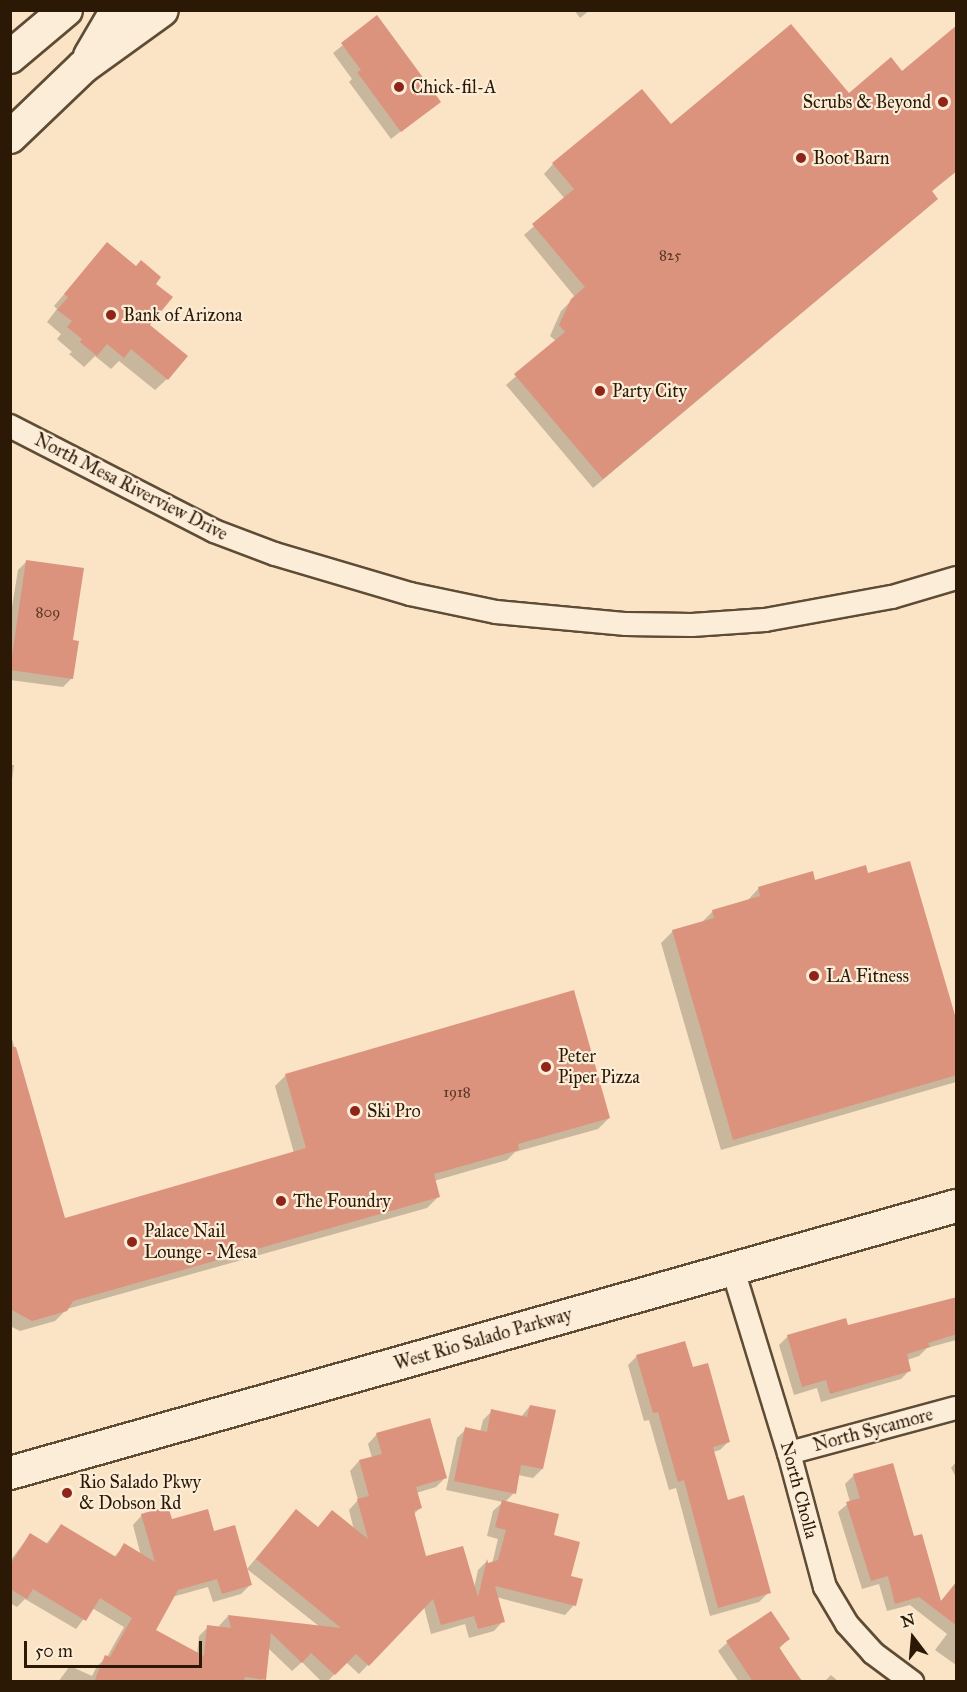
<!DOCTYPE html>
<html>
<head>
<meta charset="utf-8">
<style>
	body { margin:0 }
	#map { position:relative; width:967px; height:1692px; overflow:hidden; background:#fae4c5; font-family:"IM FELL Great Primer",serif }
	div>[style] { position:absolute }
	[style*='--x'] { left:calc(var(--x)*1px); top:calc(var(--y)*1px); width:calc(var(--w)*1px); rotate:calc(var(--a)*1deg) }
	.shadow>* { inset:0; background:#0003 }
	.building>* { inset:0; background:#dc937e }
	.roads { filter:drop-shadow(2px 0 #5f4c35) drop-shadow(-2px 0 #5f4c35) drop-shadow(0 2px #5f4c35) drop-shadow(0 -2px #5f4c35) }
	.minor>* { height:22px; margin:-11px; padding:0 11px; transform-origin:11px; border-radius:11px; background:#fcedd9 }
	.secondary>* { height:32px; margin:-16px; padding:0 16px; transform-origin:16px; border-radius:16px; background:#fcedd9 }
	.dots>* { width:16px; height:16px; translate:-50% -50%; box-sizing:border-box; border:3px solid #fcedd9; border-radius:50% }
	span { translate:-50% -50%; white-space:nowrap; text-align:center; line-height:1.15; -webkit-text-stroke:4.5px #fcedd9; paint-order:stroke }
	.number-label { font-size:15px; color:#573823 }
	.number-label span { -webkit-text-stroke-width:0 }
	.poi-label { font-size:18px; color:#2b1905 }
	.left { translate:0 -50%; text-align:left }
	.right { translate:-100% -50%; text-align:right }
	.street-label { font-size:18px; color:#2b1905 }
	.frame { position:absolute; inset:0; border:12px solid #2b1905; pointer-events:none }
	.north { position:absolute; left:883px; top:1608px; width:60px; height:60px; -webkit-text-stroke:4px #fcedd9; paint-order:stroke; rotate:344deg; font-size:16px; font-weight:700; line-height:24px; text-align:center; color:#2b1905 }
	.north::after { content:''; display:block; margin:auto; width:21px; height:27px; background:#2b1905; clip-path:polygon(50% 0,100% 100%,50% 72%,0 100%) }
	.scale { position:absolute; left:24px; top:1641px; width:178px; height:27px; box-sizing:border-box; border:3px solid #2b1905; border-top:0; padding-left:8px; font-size:18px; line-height:21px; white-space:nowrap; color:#2b1905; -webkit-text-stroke:4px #fcedd9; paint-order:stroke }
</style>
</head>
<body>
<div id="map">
	<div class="shadow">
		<i style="clip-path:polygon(574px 10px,590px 10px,580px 18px)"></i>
		<i style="clip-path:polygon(377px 18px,439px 101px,391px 139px,349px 82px,352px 79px,333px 53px)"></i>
		<i style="clip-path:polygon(849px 95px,956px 170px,931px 192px,927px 208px,593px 488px,506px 385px,556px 341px,550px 336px,561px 311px,575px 297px,524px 235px,565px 199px,544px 174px,553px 164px,670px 126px)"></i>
		<i style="clip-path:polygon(107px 244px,154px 284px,148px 326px,167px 379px,155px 390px,119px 361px,111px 369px,95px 356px,84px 367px,69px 354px,72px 352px,57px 339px,61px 334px,47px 322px,57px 309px,54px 306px)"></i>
		<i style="clip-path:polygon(27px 561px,71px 641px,72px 678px,63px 687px,10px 680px,10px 619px,18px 570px)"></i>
		<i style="clip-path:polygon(10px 765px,14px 765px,10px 794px)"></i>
		<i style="clip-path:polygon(867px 875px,956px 1028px,956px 1082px,721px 1150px,661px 943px,673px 931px,701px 923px,713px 911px,747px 901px,759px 888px)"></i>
		<i style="clip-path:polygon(10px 1032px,64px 1220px,294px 1153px,275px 1086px,286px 1075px,609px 1118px,598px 1129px,515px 1152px,507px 1160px,434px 1181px,438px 1197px,427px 1208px,67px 1309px,55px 1321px,20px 1331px,10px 1326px)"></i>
		<i style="clip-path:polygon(956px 1298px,956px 1340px,927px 1348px,919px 1356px,907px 1360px,910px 1370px,901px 1379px,821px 1402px,817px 1388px,794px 1395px,779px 1345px,788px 1336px,847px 1327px)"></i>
		<i style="clip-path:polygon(637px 1356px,692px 1369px,729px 1441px,720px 1450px,713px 1452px,727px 1501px,768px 1593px,759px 1602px,710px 1616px,676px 1488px,669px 1490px,649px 1420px,644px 1421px,628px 1365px)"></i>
		<i style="clip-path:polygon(530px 1406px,542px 1469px,533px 1478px,518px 1475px,514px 1493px,505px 1502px,552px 1536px,569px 1577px,574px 1605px,565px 1615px,496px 1597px,503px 1621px,494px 1631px,469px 1638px,465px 1624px,431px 1634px,424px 1607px,359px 1674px,346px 1662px,327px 1682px,322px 1682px,302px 1662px,292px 1671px,268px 1648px,262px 1682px,58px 1682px,70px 1666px,92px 1676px,97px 1666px,107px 1657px,124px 1627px,92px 1608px,76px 1629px,25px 1599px,17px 1607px,10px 1603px,10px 1561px,30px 1535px,46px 1544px,61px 1525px,114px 1557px,125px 1545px,141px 1556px,133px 1525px,142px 1515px,213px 1533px,250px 1585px,241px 1594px,213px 1602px,208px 1587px,172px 1597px,154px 1630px,197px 1654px,199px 1636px,208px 1627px,220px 1628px,219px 1626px,228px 1616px,320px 1627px,247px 1569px,287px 1521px,317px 1528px,354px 1530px,349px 1510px,358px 1500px,350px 1471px,359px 1461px,372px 1458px,368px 1444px,377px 1434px,445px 1478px,436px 1487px,416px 1493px,420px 1508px,413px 1515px,425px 1558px,474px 1588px,478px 1570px,486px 1562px,487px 1565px,492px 1564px,498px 1539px,487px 1536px,493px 1511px,503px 1502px,446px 1490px,457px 1438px,466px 1429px,480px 1432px,483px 1420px,492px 1411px,521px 1417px)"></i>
		<i style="clip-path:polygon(956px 1462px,956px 1477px,951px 1468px)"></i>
		<i style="clip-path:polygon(854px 1475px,913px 1538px,940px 1602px,956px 1584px,956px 1665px,935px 1650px,947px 1634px,910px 1605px,887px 1611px,879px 1584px,862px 1589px,838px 1512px,850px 1502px,845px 1484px)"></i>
		<i style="clip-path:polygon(788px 1639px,779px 1649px,803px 1682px,739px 1682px,718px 1651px,727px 1643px)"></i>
		<i style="clip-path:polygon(831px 1675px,839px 1682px,824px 1682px)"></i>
	</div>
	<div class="building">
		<i style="clip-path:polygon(377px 15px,441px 102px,401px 132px,357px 72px,361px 70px,341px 43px)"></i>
		<i style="clip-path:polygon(791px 24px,849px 93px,891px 57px,902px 71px,957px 25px,957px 171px,932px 191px,938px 199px,603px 479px,514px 374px,565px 332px,559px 325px,571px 299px,585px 287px,532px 224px,574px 189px,552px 163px,642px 89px,671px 124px)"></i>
		<i style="clip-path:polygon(107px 242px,136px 266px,141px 260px,161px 277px,156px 284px,173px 297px,150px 325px,188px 356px,168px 380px,131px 349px,124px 358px,107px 344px,97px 356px,80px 342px,82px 339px,67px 327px,72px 321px,57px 310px,68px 297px,64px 294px)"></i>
		<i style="clip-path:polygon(26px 560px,84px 568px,73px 640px,79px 641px,73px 679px,10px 670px)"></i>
		<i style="clip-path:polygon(910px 861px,957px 1022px,957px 1075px,733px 1140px,672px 930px,714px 918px,712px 910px,760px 896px,758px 887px,813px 871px,815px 880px,866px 865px,868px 873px)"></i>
		<i style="clip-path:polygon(574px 990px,610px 1118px,518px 1144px,519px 1150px,434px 1174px,440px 1197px,73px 1301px,67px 1311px,32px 1321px,10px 1309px,10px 1047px,16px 1047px,65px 1218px,306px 1148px,285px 1074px)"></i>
		<i style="clip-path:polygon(957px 1297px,957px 1334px,928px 1343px,930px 1347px,907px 1354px,911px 1371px,830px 1394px,826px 1380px,802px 1387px,787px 1335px,846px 1318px,848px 1325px)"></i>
		<i style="clip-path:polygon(685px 1341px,693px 1367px,708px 1363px,730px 1442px,713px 1447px,728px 1500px,744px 1495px,771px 1593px,718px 1608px,684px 1480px,678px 1482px,658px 1412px,653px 1413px,636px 1355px)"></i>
		<i style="clip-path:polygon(530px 1405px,556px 1410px,543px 1469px,521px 1465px,516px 1494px,454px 1481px,465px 1427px,487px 1432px,491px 1409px,527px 1417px)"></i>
		<i style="clip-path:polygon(430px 1418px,447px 1478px,416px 1487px,422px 1508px,414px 1511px,426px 1556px,463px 1546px,478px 1597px,487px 1559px,488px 1563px,498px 1560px,506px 1530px,495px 1527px,502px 1500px,559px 1514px,554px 1535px,580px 1542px,571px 1576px,583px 1579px,576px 1606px,495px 1586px,505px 1622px,478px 1629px,474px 1616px,441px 1625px,433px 1599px,369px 1666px,356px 1654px,335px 1675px,311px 1653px,302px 1663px,271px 1633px,266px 1680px,245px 1677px,244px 1682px,94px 1682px,105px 1655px,110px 1657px,132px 1618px,100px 1598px,86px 1621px,33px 1589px,27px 1599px,10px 1589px,10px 1565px,30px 1533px,48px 1544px,61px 1524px,116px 1557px,124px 1543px,155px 1562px,141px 1514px,168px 1506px,172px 1519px,208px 1509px,214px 1531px,235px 1525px,252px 1585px,222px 1594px,217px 1579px,178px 1590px,156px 1630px,204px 1656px,207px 1625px,231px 1628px,228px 1615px,341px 1628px,256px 1559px,296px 1509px,318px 1527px,332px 1510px,368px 1539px,357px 1499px,369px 1496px,359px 1460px,382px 1454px,376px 1433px)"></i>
		<i style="clip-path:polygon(893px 1463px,914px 1536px,922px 1534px,941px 1601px,957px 1581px,957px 1626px,919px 1597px,895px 1604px,888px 1576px,871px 1581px,846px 1502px,860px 1498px,853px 1474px)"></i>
		<i style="clip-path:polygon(771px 1611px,790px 1639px,779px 1647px,802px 1682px,753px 1682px,726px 1641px)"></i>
	</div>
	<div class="roads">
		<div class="minor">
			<i style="--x:10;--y:426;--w:229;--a:27.2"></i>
			<i style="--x:214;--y:531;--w:65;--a:20.7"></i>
			<i style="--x:275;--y:554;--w:141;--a:16.5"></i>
			<i style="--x:410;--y:594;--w:88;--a:11.8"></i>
			<i style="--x:496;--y:612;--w:131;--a:5.3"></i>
			<i style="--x:626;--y:624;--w:66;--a:0.9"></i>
			<i style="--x:692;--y:625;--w:73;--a:-3.9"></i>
			<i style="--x:765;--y:620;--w:129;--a:-10.3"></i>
			<i style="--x:892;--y:597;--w:67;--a:-16.5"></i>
			<i style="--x:733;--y:1270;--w:191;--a:73"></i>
			<i style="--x:789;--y:1453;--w:139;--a:75"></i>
			<i style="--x:825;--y:1587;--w:43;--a:59.3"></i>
			<i style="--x:847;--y:1624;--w:39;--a:48"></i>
			<i style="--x:873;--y:1653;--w:49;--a:36.6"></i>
			<i style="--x:789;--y:1453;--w:173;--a:-15.1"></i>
		</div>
		<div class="secondary">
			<i style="--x:90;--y:56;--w:53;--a:-59.6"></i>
			<i style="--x:10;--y:57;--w:73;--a:-40"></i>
			<i style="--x:10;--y:137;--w:101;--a:-43.8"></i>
			<i style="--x:83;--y:67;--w:97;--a:-35.8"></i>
			<i style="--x:10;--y:1473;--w:983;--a:-15.76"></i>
		</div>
	</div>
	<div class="dots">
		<i style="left:399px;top:87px;background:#8f2418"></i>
		<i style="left:943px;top:102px;background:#8f2418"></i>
		<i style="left:801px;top:158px;background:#8f2418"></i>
		<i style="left:111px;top:315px;background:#8f2418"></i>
		<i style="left:600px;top:391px;background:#8f2418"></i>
		<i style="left:814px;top:976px;background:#8f2418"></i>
		<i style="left:546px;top:1067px;background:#8f2418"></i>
		<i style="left:355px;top:1111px;background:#8f2418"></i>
		<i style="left:281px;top:1201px;background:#8f2418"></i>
		<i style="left:132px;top:1242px;background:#8f2418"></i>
		<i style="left:67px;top:1493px;background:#8f2418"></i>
	</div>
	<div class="number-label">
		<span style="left:670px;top:256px">825</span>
		<span style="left:48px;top:613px">809</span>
		<span style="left:457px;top:1093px">1918</span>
	</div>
	<div class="poi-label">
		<span class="left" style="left:411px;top:87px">Chick-fil-A</span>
		<span class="right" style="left:931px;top:102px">Scrubs &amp; Beyond</span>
		<span class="left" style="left:813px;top:158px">Boot Barn</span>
		<span class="left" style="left:123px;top:315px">Bank of Arizona</span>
		<span class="left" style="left:612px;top:391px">Party City</span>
		<span class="left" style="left:826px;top:976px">LA Fitness</span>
		<span class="left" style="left:558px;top:1067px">Peter<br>Piper Pizza</span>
		<span class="left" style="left:367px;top:1111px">Ski Pro</span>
		<span class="left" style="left:293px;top:1201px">The Foundry</span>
		<span class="left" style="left:144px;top:1242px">Palace Nail<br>Lounge - Mesa</span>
		<span class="left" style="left:79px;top:1493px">Rio Salado Pkwy<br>&amp; Dobson Rd</span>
	</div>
	<div class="street-label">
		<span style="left:131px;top:487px;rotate:27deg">North Mesa Riverview Drive</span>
		<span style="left:483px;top:1339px;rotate:-16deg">West Rio Salado Parkway</span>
		<span style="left:873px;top:1430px;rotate:-15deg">North Sycamore</span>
		<span style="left:799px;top:1490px;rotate:75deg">North Cholla</span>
	</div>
	<div class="frame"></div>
	<div class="north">N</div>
	<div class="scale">50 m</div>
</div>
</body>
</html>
